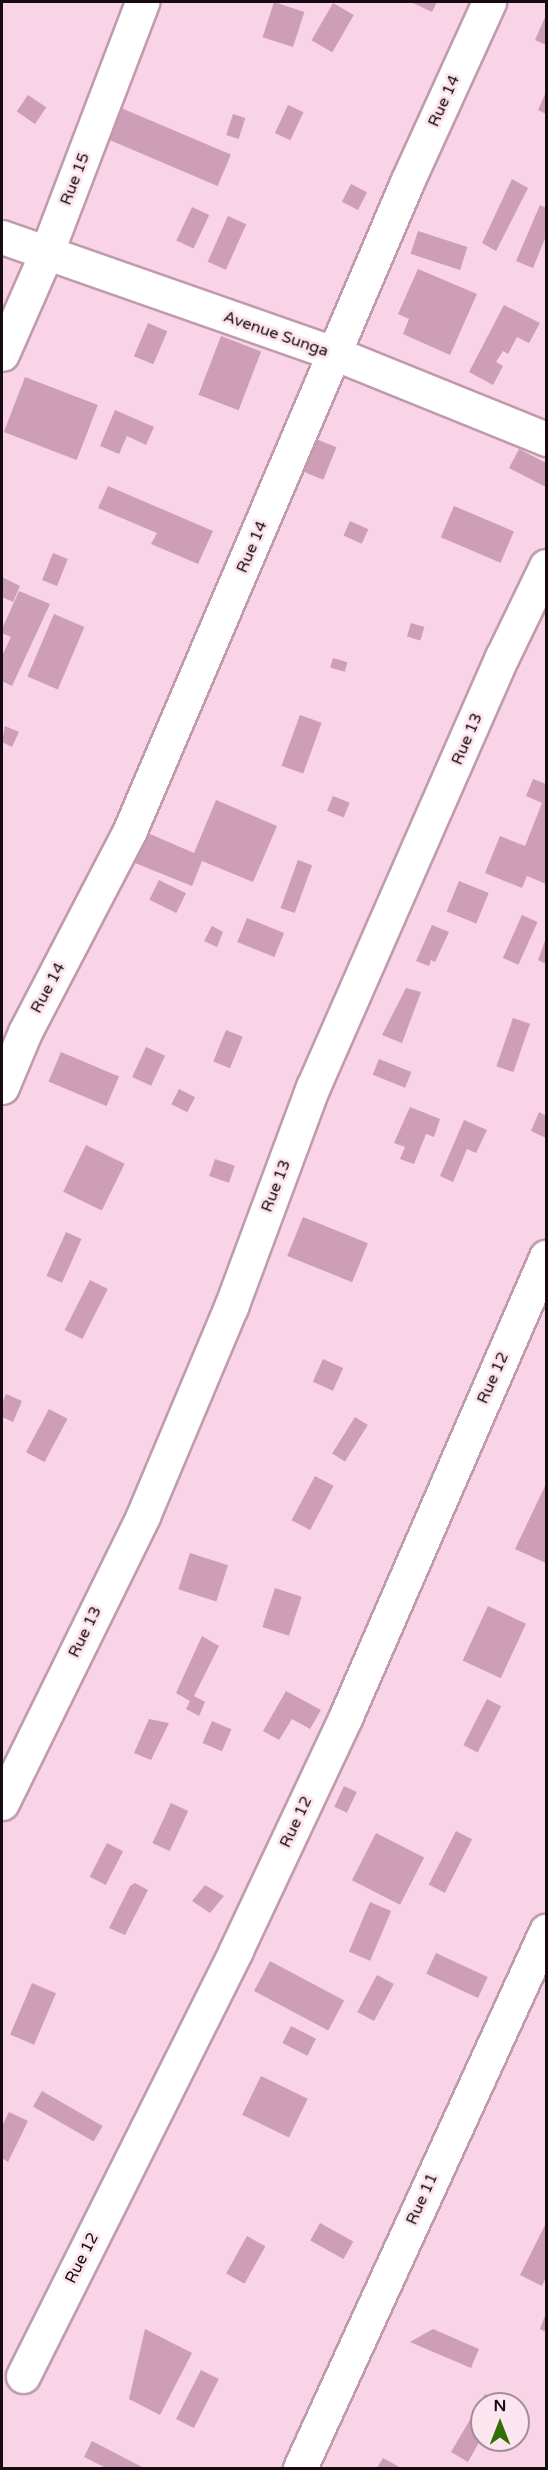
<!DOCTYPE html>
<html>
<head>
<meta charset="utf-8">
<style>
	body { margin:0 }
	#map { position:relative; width:548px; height:2470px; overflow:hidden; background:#f9d3e6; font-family:"Varela Round",sans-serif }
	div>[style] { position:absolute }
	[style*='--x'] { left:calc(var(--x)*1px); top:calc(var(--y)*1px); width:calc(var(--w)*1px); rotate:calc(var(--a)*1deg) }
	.building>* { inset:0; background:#cd9eb5; transform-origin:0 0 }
	.roads { filter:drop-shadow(2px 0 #bf9bad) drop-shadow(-2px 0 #bf9bad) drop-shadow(0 2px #bf9bad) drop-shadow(0 -2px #bf9bad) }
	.street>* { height:33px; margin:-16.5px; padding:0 16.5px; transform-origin:16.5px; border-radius:16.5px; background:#fff }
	span { translate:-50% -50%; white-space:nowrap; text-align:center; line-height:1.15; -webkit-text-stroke:6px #fde5f0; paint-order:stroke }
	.street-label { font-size:16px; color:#170b11 }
	.frame { position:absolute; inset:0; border:3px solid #170b11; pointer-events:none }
	.north { position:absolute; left:470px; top:2392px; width:60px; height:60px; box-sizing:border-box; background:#fde5f0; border:2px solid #a18e97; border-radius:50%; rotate:0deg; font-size:16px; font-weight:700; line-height:24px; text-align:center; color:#170b11 }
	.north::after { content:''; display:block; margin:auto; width:21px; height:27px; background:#2f6f04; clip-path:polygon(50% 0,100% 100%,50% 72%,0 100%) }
</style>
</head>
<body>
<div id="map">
	<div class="building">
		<i style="left:274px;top:2px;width:32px;height:37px;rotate:18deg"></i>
		<i style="clip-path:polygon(411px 2px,437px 2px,432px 12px)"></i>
		<i style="left:333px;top:3px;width:24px;height:43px;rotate:30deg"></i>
		<i style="clip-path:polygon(546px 15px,546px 45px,535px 40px)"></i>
		<i style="clip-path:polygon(546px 92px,546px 114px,538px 110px)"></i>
		<i style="left:28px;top:95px;width:22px;height:20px;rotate:34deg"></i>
		<i style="left:114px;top:105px;width:127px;height:34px;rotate:23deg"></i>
		<i style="left:288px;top:105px;width:17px;height:31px;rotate:25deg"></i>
		<i style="left:233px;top:114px;width:13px;height:22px;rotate:18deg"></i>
		<i style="clip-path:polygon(512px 179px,528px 188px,496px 251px,482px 243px)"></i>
		<i style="left:351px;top:184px;width:18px;height:20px;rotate:27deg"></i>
		<i style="clip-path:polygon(540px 205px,546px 208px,546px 236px,533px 268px,516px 261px)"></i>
		<i style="left:192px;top:207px;width:19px;height:37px;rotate:25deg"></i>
		<i style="left:228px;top:216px;width:20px;height:50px;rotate:24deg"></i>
		<i style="left:418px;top:231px;width:52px;height:24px;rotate:18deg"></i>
		<i style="clip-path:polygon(418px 269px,477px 294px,450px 355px,403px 334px,409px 319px,398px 314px)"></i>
		<i style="clip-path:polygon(504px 305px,540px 323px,529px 343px,517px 337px,508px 354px,503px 351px,496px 362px,503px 366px,493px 385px,469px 372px)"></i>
		<i style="left:148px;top:323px;width:21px;height:36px;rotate:23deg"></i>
		<i style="left:221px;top:336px;width:43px;height:63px;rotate:21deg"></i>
		<i style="left:25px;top:377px;width:78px;height:59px;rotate:21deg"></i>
		<i style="clip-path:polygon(115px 410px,154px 427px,146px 445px,127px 436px,119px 454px,100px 446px)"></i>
		<i style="left:316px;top:439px;width:22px;height:35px;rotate:22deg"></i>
		<i style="clip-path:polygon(519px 449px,546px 463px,546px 487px,509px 468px)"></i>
		<i style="clip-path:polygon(108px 486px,213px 531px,198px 564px,151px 544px,157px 533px,98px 508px)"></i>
		<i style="left:454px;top:506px;width:65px;height:34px;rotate:23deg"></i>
		<i style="left:350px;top:521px;width:20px;height:16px;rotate:24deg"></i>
		<i style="left:53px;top:553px;width:16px;height:29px;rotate:22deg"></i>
		<i style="clip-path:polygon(2px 577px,20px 586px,13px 602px,2px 597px)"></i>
		<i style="clip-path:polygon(19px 591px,50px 604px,12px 686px,2px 681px,2px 656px,11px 637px,2px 633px,2px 629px)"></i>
		<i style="left:54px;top:614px;width:33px;height:68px;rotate:23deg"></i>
		<i style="left:411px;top:623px;width:14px;height:14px;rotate:17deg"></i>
		<i style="left:333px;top:658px;width:15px;height:10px;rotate:16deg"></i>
		<i style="left:300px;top:715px;width:23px;height:54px;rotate:20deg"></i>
		<i style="clip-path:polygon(5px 726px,19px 732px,12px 747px,2px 742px)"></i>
		<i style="clip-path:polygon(533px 779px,546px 784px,546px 884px,527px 876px,522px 888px,485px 873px,500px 836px,525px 846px,542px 803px,526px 796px)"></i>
		<i style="left:333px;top:796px;width:18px;height:16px;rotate:22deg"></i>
		<i style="clip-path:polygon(216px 800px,277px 826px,253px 882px,202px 861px,192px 886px,130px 861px,143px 831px,194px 853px)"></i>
		<i style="left:298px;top:860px;width:15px;height:51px;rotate:20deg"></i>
		<i style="left:159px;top:880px;width:30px;height:22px;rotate:26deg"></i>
		<i style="left:459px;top:881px;width:32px;height:33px;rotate:22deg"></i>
		<i style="left:522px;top:915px;width:17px;height:47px;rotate:24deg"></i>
		<i style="left:247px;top:918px;width:40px;height:26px;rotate:22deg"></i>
		<i style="clip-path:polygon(432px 925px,449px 932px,435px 962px,431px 960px,429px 966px,416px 961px)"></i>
		<i style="clip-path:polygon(212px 926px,223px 932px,217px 947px,204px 941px)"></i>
		<i style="clip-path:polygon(546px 938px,546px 964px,538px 960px)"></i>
		<i style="clip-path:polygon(406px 988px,421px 992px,402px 1043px,382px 1035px)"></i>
		<i style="left:513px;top:1018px;width:18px;height:51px;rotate:19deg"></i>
		<i style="left:226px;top:1030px;width:18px;height:34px;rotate:22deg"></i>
		<i style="left:146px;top:1047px;width:21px;height:33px;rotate:25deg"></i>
		<i style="left:61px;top:1052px;width:63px;height:32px;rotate:23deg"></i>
		<i style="left:379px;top:1059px;width:35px;height:17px;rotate:22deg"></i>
		<i style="left:179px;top:1089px;width:18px;height:17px;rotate:27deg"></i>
		<i style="clip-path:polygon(410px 1107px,440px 1119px,434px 1137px,426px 1134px,414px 1164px,400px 1159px,405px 1147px,394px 1143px)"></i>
		<i style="clip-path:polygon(539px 1112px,546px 1116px,546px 1138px,531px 1131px)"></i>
		<i style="clip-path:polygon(464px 1120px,487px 1130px,476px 1153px,467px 1149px,453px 1182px,440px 1176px)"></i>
		<i style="left:86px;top:1145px;width:43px;height:52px;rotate:26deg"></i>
		<i style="left:215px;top:1159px;width:21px;height:18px;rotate:19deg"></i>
		<i style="left:303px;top:1217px;width:70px;height:42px;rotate:22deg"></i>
		<i style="left:66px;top:1232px;width:17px;height:48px;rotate:24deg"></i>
		<i style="left:90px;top:1280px;width:20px;height:56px;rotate:27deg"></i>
		<i style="left:323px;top:1359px;width:22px;height:25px;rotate:24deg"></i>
		<i style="clip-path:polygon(6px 1394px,22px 1401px,13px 1422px,2px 1417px,2px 1404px)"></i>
		<i style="left:49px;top:1409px;width:21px;height:49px;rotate:28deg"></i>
		<i style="left:355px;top:1417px;width:15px;height:43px;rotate:32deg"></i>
		<i style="left:315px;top:1476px;width:21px;height:50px;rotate:28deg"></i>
		<i style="clip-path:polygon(546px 1484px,546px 1563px,515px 1549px)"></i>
		<i style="left:190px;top:1553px;width:40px;height:38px;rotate:18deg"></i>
		<i style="left:275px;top:1588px;width:28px;height:41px;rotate:18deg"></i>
		<i style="left:488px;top:1606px;width:42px;height:60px;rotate:25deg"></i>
		<i style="clip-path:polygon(202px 1636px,219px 1646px,194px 1696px,205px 1702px,199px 1716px,186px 1709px,190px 1701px,176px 1693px)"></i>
		<i style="clip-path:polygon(286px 1691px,321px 1710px,310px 1729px,292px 1719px,279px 1740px,263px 1731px)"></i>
		<i style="left:487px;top:1699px;width:16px;height:52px;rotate:27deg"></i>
		<i style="clip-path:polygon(149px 1719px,169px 1723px,151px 1760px,134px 1753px)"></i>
		<i style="left:212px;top:1721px;width:21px;height:24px;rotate:23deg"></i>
		<i style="left:344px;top:1786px;width:14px;height:23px;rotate:25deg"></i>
		<i style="left:171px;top:1803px;width:19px;height:44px;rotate:25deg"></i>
		<i style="left:456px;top:1831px;width:18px;height:60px;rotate:27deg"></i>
		<i style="left:376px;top:1833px;width:54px;height:53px;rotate:27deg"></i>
		<i style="left:107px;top:1843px;width:18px;height:38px;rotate:27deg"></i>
		<i style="clip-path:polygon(135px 1883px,148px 1890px,125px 1935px,109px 1928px,130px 1886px)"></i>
		<i style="clip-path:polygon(205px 1885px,224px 1896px,210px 1913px,192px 1901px)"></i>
		<i style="left:370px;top:1902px;width:23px;height:54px;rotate:23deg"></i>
		<i style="left:436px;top:1953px;width:57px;height:23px;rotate:25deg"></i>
		<i style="left:270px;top:1961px;width:84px;height:34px;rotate:28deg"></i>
		<i style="left:377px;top:1975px;width:19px;height:42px;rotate:28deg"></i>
		<i style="left:32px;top:1983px;width:26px;height:56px;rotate:23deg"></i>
		<i style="left:291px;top:2026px;width:28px;height:19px;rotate:27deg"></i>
		<i style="left:261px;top:2076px;width:52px;height:43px;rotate:26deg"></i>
		<i style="left:42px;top:2091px;width:70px;height:18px;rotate:30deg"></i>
		<i style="clip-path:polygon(9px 2112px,28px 2121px,8px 2162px,2px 2158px,2px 2126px)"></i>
		<i style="left:320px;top:2223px;width:38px;height:20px;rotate:29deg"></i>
		<i style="clip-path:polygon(546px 2223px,546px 2277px,542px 2286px,520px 2275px)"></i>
		<i style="left:247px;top:2236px;width:21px;height:43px;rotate:29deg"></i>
		<i style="clip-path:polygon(546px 2313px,546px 2332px,540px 2329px)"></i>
		<i style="clip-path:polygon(145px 2329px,192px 2353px,160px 2415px,129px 2399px)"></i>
		<i style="clip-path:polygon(433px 2329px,479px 2349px,471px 2368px,410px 2342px)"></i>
		<i style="left:201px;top:2370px;width:20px;height:55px;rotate:27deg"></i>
		<i style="clip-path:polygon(485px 2394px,503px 2404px,482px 2404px,482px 2437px,468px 2462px,451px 2452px)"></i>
		<i style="clip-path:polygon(92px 2441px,144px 2468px,106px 2468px,84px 2457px)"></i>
		<i style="clip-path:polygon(383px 2458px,401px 2468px,377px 2468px)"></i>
	</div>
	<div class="roads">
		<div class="street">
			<i style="--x:2;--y:237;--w:354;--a:19.3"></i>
			<i style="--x:336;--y:354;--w:227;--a:22"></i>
			<i style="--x:2;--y:354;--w:109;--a:-66.3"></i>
			<i style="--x:46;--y:254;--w:270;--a:-69.1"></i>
			<i style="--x:2;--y:1087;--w:60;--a:-67.3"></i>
			<i style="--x:25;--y:1032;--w:228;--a:-62.5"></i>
			<i style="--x:130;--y:830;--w:705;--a:-66.85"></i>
			<i style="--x:407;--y:182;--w:198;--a:-65.5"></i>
			<i style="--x:2;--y:1803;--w:320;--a:-63.8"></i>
			<i style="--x:143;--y:1516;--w:227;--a:-67.2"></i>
			<i style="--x:231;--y:1307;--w:235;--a:-69.6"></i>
			<i style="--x:313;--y:1087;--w:470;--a:-66.3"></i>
			<i style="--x:502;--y:657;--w:101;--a:-64.2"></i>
			<i style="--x:23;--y:2376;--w:476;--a:-63.4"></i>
			<i style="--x:236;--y:1950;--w:259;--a:-64.8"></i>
			<i style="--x:346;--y:1716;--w:501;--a:-66.46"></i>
			<i style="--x:300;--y:2468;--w:591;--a:-65.39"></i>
		</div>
	</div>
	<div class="street-label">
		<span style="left:444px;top:101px;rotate:-66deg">Rue 14</span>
		<span style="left:75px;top:179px;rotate:-69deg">Rue 15</span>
		<span style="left:276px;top:334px;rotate:19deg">Avenue Sunga</span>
		<span style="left:252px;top:547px;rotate:-67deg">Rue 14</span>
		<span style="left:467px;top:739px;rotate:-67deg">Rue 13</span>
		<span style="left:48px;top:988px;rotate:-62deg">Rue 14</span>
		<span style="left:276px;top:1186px;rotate:-69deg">Rue 13</span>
		<span style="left:493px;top:1378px;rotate:-66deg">Rue 12</span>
		<span style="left:85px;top:1632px;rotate:-64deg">Rue 13</span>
		<span style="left:296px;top:1822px;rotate:-65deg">Rue 12</span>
		<span style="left:422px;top:2199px;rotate:-66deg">Rue 11</span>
		<span style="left:82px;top:2258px;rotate:-63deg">Rue 12</span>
	</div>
	<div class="frame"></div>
	<div class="north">N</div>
</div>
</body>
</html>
